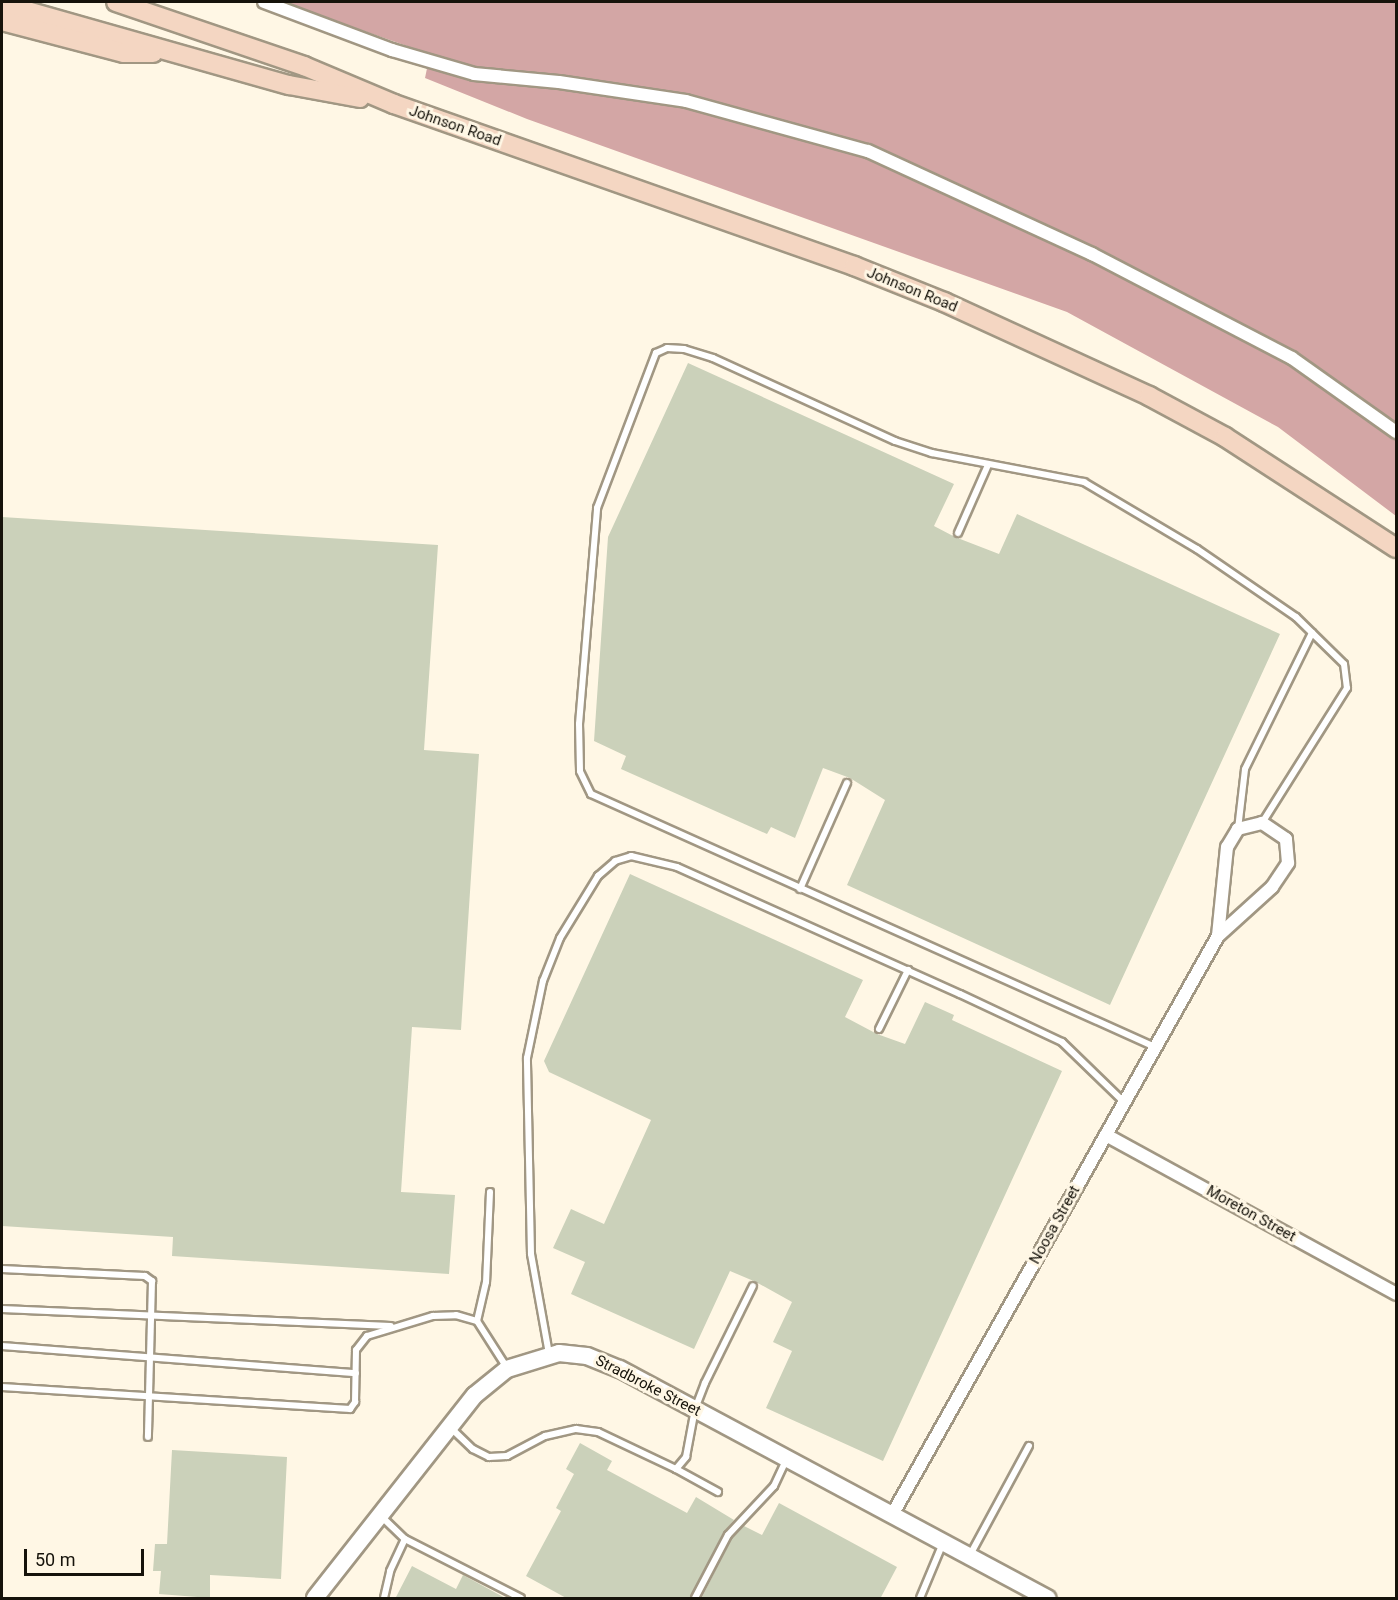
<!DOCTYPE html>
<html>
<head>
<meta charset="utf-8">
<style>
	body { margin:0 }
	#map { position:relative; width:1398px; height:1600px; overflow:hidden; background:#fff7e5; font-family:Roboto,sans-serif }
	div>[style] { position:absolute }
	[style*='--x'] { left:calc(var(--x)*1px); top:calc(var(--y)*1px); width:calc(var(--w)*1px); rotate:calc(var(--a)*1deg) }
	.forest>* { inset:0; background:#d3a6a5 }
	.building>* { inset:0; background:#cbd1ba }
	.roads { filter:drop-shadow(2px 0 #a19783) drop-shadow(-2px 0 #a19783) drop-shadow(0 2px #a19783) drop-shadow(0 -2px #a19783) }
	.service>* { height:6px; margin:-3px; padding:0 3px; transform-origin:3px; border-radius:3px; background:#fff }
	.minor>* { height:12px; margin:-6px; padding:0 6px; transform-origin:6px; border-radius:6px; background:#fff }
	.tertiary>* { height:16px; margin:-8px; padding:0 8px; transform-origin:8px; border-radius:8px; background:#fff }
	.secondary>* { height:18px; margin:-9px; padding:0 9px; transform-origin:9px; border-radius:9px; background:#f4d6c2 }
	span { translate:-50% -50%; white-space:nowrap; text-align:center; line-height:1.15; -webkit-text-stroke:6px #fff7e5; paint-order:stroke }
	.street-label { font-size:15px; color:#16130b }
	.frame { position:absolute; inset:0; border:3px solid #16130b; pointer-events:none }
	.scale { position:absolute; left:24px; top:1549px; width:120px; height:27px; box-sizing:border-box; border:3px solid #16130b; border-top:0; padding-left:8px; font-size:18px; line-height:21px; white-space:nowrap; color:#16130b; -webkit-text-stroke:4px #fff7e5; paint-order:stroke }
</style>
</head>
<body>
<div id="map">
	<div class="forest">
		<i style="clip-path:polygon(281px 2px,1396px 2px,1396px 516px,1278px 427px,1067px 312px,527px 119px,425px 78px,430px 54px)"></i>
	</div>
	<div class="building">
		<i style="clip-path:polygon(688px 363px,954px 484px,934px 526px,955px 537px,999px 554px,1017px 514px,1280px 634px,1110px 1005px,847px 885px,885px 800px,850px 778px,823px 768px,795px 838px,771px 827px,767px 834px,621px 769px,626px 756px,594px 741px,608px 537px)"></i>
		<i style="clip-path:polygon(2px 517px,438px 545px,424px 750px,479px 754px,461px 1030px,412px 1027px,401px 1192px,455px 1195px,449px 1274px,172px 1256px,173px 1237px,2px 1226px)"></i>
		<i style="clip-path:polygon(630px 874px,863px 980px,845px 1017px,877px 1034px,905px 1044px,925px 1002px,954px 1015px,952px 1020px,1062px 1071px,883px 1461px,766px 1408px,792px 1351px,773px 1342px,792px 1302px,756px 1282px,730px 1271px,694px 1349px,571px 1294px,585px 1262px,553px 1248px,571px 1209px,604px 1224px,651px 1120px,549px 1072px,544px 1061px)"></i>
		<i style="clip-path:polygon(580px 1443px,612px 1461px,607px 1470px,687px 1513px,696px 1497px,734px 1520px,723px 1533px,690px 1599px,568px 1599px,526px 1576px,561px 1511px,556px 1508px,574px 1474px,566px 1469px)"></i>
		<i style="clip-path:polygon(172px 1450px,287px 1457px,281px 1579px,210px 1575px,210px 1598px,159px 1594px,161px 1571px,153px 1571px,155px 1544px,167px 1544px)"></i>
		<i style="clip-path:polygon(779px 1503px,897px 1567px,880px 1599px,701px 1599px,732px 1538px,744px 1526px,762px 1535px)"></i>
		<i style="clip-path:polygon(412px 1566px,456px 1589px,463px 1575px,507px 1599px,395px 1599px)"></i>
	</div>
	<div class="roads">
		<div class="service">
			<i style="--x:958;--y:533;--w:74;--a:-66.2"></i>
			<i style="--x:1238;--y:829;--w:60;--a:-83.3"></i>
			<i style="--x:1245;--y:769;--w:152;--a:-63.8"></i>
			<i style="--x:800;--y:889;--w:116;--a:-66.1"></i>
			<i style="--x:879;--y:1029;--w:66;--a:-63.8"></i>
			<i style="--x:1155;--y:1047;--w:618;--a:-155.84"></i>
			<i style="--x:591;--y:794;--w:25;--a:-116"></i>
			<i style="--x:580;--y:771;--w:47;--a:-91.2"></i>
			<i style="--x:579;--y:724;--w:217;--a:-85.2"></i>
			<i style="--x:597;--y:508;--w:166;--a:-69.2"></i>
			<i style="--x:656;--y:353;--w:12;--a:-24"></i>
			<i style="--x:667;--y:348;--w:17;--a:3"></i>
			<i style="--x:684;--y:349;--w:30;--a:17"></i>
			<i style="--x:713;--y:358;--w:200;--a:24.5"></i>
			<i style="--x:895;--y:441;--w:39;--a:18"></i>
			<i style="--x:932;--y:453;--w:155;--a:10.8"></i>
			<i style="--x:1084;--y:482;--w:131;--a:30.7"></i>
			<i style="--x:1197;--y:549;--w:120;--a:34.5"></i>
			<i style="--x:1296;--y:617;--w:67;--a:44.4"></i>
			<i style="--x:1344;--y:664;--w:24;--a:83"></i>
			<i style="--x:1347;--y:688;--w:160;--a:122.2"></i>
			<i style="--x:490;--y:1192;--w:90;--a:92.5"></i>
			<i style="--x:486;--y:1282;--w:40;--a:103"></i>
			<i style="--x:477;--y:1321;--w:56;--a:57.4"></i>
			<i style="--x:2;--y:1269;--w:143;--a:2.8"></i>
			<i style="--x:145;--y:1276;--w:9;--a:36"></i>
			<i style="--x:152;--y:1281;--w:156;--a:91.5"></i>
			<i style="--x:2;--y:1309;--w:389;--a:2.5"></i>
			<i style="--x:2;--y:1346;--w:355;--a:4.4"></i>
			<i style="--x:549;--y:1354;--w:102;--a:-100.2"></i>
			<i style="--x:531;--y:1254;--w:196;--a:-91.2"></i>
			<i style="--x:527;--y:1058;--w:79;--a:-78.3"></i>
			<i style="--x:543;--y:981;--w:46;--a:-68.4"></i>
			<i style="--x:560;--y:938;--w:73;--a:-58.5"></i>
			<i style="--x:598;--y:876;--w:23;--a:-41"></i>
			<i style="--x:615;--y:861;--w:17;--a:-17"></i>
			<i style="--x:631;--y:856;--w:47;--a:13.4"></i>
			<i style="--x:677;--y:867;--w:310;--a:24.2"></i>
			<i style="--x:960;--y:994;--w:113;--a:25.2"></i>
			<i style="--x:1062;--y:1042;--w:86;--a:44.1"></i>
			<i style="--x:2;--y:1387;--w:349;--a:3.6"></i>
			<i style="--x:350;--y:1409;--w:9;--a:-54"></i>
			<i style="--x:355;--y:1402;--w:52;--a:-88.9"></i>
			<i style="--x:356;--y:1350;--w:18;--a:-52"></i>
			<i style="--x:367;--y:1336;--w:69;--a:-16.9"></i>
			<i style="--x:433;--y:1316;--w:23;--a:-2"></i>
			<i style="--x:456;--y:1315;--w:22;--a:16"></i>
			<i style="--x:452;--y:1429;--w:29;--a:44"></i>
			<i style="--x:473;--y:1449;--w:18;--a:27"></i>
			<i style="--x:489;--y:1457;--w:18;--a:-3"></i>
			<i style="--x:507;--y:1456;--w:43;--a:-27.8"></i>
			<i style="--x:545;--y:1436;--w:32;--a:-13"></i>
			<i style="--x:576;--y:1429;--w:22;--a:8"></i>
			<i style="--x:598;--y:1432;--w:86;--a:25.4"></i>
			<i style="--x:718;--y:1492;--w:48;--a:-151.3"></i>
			<i style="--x:676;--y:1469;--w:16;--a:-50"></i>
			<i style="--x:686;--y:1457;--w:49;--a:-79.4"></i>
			<i style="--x:695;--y:1409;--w:28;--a:-69"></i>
			<i style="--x:705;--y:1383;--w:108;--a:-63.7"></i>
			<i style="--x:382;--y:1517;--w:32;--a:44"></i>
			<i style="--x:405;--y:1539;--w:130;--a:27"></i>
			<i style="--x:970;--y:1555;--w:124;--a:-61.6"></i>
			<i style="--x:384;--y:1598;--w:28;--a:-77"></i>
			<i style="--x:390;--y:1571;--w:35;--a:-65"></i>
			<i style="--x:695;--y:1598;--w:71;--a:-62.4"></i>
			<i style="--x:728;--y:1535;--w:67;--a:-46.8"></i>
			<i style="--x:774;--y:1486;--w:29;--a:-65"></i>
			<i style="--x:920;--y:1598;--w:60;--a:-67.3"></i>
		</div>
		<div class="minor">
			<i style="--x:264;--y:2;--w:137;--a:20.6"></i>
			<i style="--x:392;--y:50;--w:85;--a:16.3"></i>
			<i style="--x:474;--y:74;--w:85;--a:5.4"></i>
			<i style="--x:559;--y:82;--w:128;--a:8.5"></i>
			<i style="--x:686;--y:101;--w:189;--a:15.4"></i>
			<i style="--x:868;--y:151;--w:247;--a:24.7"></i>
			<i style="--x:1092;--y:254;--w:225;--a:27.5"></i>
			<i style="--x:1292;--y:358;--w:128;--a:35.4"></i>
			<i style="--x:1106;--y:1135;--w:331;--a:28.7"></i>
			<i style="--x:892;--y:1515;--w:664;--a:-60.62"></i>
			<i style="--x:1218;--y:936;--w:73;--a:-42.2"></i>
			<i style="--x:1272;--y:887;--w:29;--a:-56"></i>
			<i style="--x:1288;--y:863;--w:24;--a:-95"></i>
			<i style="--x:1286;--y:839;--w:29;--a:-146"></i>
			<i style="--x:1262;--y:823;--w:25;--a:166"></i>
			<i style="--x:1238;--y:829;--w:21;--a:121"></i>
			<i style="--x:1227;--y:847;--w:89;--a:95.8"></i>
		</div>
		<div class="tertiary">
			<i style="--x:315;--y:1598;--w:258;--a:-51.8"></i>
			<i style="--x:475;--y:1395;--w:41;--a:-39.1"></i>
			<i style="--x:507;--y:1369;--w:54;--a:-17.1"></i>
			<i style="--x:559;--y:1353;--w:28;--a:6"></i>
			<i style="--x:587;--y:1356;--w:35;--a:22"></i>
			<i style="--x:620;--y:1369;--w:485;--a:28.2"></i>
		</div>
		<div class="secondary">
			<i style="--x:116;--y:2;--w:199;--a:18.8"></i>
			<i style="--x:304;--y:66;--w:98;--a:22.9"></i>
			<i style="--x:394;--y:104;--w:488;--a:19.4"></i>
			<i style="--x:854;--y:266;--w:97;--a:21.8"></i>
			<i style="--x:944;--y:302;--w:226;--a:24.6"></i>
			<i style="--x:1149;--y:396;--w:86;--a:28.3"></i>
			<i style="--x:1225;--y:437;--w:204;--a:33"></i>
			<i style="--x:2;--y:4;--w:298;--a:15.8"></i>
			<i style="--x:289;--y:85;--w:72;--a:10.4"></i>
			<i style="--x:2;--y:21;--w:126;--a:14.7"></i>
			<i style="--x:124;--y:53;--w:29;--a:0"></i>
		</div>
	</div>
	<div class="street-label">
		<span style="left:455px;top:126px;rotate:19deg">Johnson Road</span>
		<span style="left:912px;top:290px;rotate:22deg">Johnson Road</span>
		<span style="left:1251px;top:1214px;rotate:29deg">Moreton Street</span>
		<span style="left:1055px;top:1225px;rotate:-61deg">Noosa Street</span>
		<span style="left:648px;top:1386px;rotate:27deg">Stradbroke Street</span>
	</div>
	<div class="frame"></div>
	<div class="scale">50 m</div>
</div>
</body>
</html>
